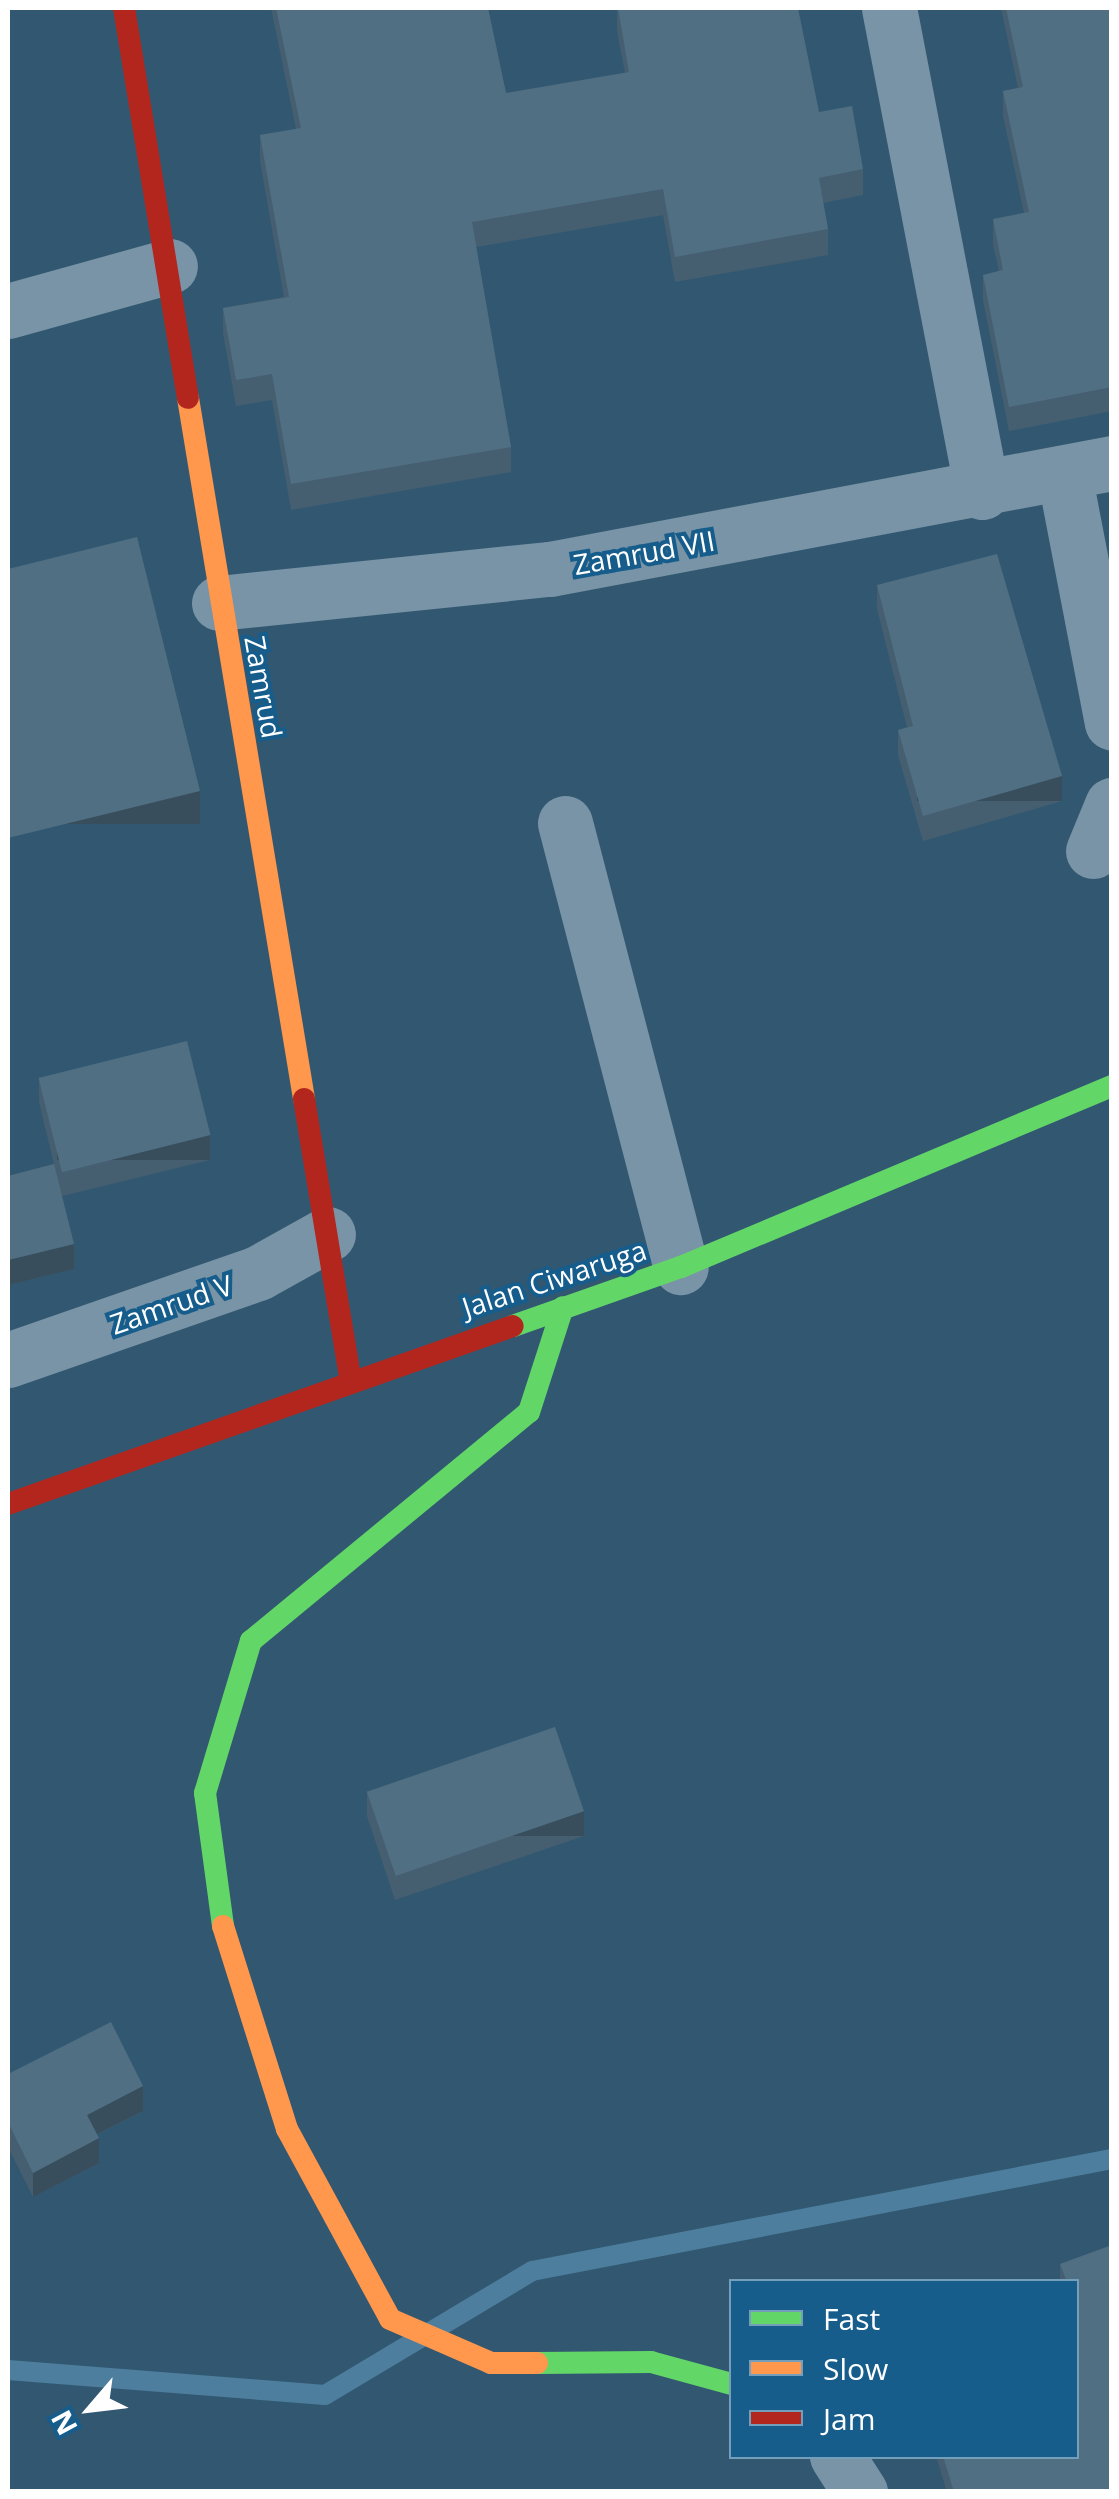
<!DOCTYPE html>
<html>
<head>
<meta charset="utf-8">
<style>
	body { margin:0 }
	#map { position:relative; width:1119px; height:2499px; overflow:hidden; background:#325871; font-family:"Open Sans",sans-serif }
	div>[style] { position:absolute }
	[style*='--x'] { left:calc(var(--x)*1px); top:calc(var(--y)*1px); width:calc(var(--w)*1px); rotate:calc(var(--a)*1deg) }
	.stream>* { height:20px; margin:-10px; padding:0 10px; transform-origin:10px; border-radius:10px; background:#4d7e9e }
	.street>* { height:55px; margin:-27.5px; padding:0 27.5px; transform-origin:27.5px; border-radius:27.5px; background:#7994a6 }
	.fast>* { height:22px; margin:-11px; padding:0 11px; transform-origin:11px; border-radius:11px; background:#63d668 }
	.slow>* { height:22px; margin:-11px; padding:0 11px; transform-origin:11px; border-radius:11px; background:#ff974d }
	.jam>* { height:22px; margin:-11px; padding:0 11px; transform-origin:11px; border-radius:11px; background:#b3261e }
	.wall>* { inset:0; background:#455f71 }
	.shaded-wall>* { inset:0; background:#384e5c; transform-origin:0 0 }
	.building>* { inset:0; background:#506f83; transform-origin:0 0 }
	span { translate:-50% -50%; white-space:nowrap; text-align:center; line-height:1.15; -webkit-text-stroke:8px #175d8c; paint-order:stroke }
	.street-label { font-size:28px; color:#fff }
	.frame { position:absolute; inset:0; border:10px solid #fff; pointer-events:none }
	.legend { position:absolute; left:729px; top:2279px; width:350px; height:180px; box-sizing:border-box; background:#175d8c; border:2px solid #749eba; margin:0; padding:12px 18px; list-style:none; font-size:30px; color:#fff }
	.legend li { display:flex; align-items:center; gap:20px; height:50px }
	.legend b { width:50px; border:2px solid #749eba }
	.north { position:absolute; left:40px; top:2359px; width:100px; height:100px; -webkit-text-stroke:8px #175d8c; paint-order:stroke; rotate:242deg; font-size:28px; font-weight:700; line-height:40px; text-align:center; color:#fff }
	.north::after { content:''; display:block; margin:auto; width:35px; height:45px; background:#fff; clip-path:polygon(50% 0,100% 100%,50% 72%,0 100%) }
</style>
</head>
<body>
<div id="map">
	<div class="stream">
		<i style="--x:8;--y:2370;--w:318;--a:4.5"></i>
		<i style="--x:325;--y:2395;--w:241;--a:-30.9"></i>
		<i style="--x:532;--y:2271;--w:591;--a:-10.93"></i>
	</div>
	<div class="street">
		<i style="--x:889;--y:8;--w:493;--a:79.1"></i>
		<i style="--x:8;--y:311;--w:168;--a:-15.5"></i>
		<i style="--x:1065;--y:479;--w:248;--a:79.1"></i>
		<i style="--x:219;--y:603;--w:333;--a:-5.9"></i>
		<i style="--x:550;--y:569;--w:572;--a:-10.68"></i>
		<i style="--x:565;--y:823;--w:459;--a:75.4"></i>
		<i style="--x:1093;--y:851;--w:50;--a:-67.6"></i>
		<i style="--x:8;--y:1360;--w:265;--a:-19.2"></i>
		<i style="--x:258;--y:1273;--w:80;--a:-29.1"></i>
		<i style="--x:837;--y:2456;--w:43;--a:57.4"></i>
	</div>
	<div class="fast">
		<i style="--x:513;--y:1326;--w:178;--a:-19.4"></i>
		<i style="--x:681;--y:1267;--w:467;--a:-22.8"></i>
		<i style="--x:223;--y:1926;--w:134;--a:-97.7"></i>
		<i style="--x:205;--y:1793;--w:159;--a:-73.2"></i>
		<i style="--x:251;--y:1641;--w:360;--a:-39.5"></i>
		<i style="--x:529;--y:1412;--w:110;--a:-72.1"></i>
		<i style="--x:537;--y:2363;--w:114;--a:-0.5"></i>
		<i style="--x:651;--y:2362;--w:84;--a:15.2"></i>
	</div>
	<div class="slow">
		<i style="--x:188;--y:398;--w:711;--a:80.6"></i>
		<i style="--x:223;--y:1926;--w:213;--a:72.5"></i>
		<i style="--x:287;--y:2129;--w:216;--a:61.5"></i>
		<i style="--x:390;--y:2319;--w:110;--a:23.5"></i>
		<i style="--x:491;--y:2363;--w:46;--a:0"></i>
	</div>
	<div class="jam">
		<i style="--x:124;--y:8;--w:395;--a:80.7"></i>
		<i style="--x:304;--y:1099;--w:281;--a:80.6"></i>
		<i style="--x:8;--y:1504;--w:535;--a:-19.42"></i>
	</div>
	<div class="wall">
		<i style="clip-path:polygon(271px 8px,488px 8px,506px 93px,625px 73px,617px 31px,617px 8px,819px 112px,863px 169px,863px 195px,823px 203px,828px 229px,828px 255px,675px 282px,663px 215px,476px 247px,511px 447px,511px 472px,291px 510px,272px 400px,236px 406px,223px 333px,223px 308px,284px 297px,260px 161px,260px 135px,296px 129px)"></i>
		<i style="clip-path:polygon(1001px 8px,1112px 8px,1112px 411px,1009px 431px,983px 300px,983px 275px,999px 271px,993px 244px,993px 219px,1024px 213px,1003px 116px,1003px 91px,1018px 88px)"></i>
		<i style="clip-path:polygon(877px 585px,1062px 801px,923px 841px,898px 755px,898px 730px,907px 727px,877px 609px)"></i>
		<i style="clip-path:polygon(39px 1078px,210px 1160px,62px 1196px,74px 1269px,8px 1285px,8px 1176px,54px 1164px,39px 1102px)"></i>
		<i style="clip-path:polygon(367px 1791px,584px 1836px,395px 1900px,367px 1816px)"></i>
		<i style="clip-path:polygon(8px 2074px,143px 2111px,97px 2134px,99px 2163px,33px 2197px,8px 2147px)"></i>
		<i style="clip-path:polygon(1112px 2245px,1112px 2492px,947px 2492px,936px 2456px,1076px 2456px,1076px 2282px,1060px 2282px,1060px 2264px)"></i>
	</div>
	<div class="shaded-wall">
		<i style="left:1062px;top:776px;width:25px;height:145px;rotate:90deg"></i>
		<i style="left:200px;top:791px;width:33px;height:198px;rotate:90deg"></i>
		<i style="left:210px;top:1135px;width:25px;height:153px;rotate:90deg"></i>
		<i style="clip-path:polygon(74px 1244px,74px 1269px,8px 1285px,8px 1260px)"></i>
		<i style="left:584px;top:1811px;width:25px;height:200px;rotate:90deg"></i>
		<i style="clip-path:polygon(143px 2086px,143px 2111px,87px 2139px,87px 2115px)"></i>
		<i style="clip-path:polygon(99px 2138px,99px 2163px,33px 2197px,33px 2173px)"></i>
	</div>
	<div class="building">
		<i style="clip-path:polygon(276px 8px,488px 8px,506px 93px,629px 72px,618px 8px,798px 8px,819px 112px,852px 106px,863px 169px,819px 178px,828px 229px,675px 257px,663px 189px,472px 222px,511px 447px,291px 484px,272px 374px,236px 380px,223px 308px,289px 297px,260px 135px,301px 128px)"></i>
		<i style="clip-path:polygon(1006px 8px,1112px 8px,1112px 387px,1009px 407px,983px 275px,1003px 270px,993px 219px,1029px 212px,1003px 91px,1023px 87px)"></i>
		<i style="clip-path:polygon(137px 537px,200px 791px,8px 838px,8px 569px)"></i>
		<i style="clip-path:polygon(997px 554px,1062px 776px,923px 816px,898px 730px,913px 726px,877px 585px)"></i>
		<i style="left:187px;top:1041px;width:97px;height:153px;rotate:76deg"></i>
		<i style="clip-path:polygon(54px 1164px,74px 1244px,8px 1260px,8px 1176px)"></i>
		<i style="left:555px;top:1727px;width:89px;height:199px;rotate:71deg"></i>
		<i style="clip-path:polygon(111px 2022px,143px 2086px,87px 2115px,99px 2138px,33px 2173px,8px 2122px,8px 2074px)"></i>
		<i style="clip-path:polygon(1112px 2245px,1112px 2492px,954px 2492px,943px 2456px,1076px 2456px,1076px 2282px,1067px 2282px,1060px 2264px)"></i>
	</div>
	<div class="street-label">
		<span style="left:644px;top:552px;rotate:-10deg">Zamrud VII</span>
		<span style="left:264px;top:687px;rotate:80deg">Zamrud</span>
		<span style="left:554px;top:1278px;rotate:-18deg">Jalan Ciwaruga</span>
		<span style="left:171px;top:1304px;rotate:-19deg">Zamrud V</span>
	</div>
	<div class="frame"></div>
	<ul class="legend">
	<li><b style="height:12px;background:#63d668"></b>Fast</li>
	<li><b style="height:12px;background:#ff974d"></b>Slow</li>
	<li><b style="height:12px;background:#b3261e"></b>Jam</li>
	</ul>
	<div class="north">N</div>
</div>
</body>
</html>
